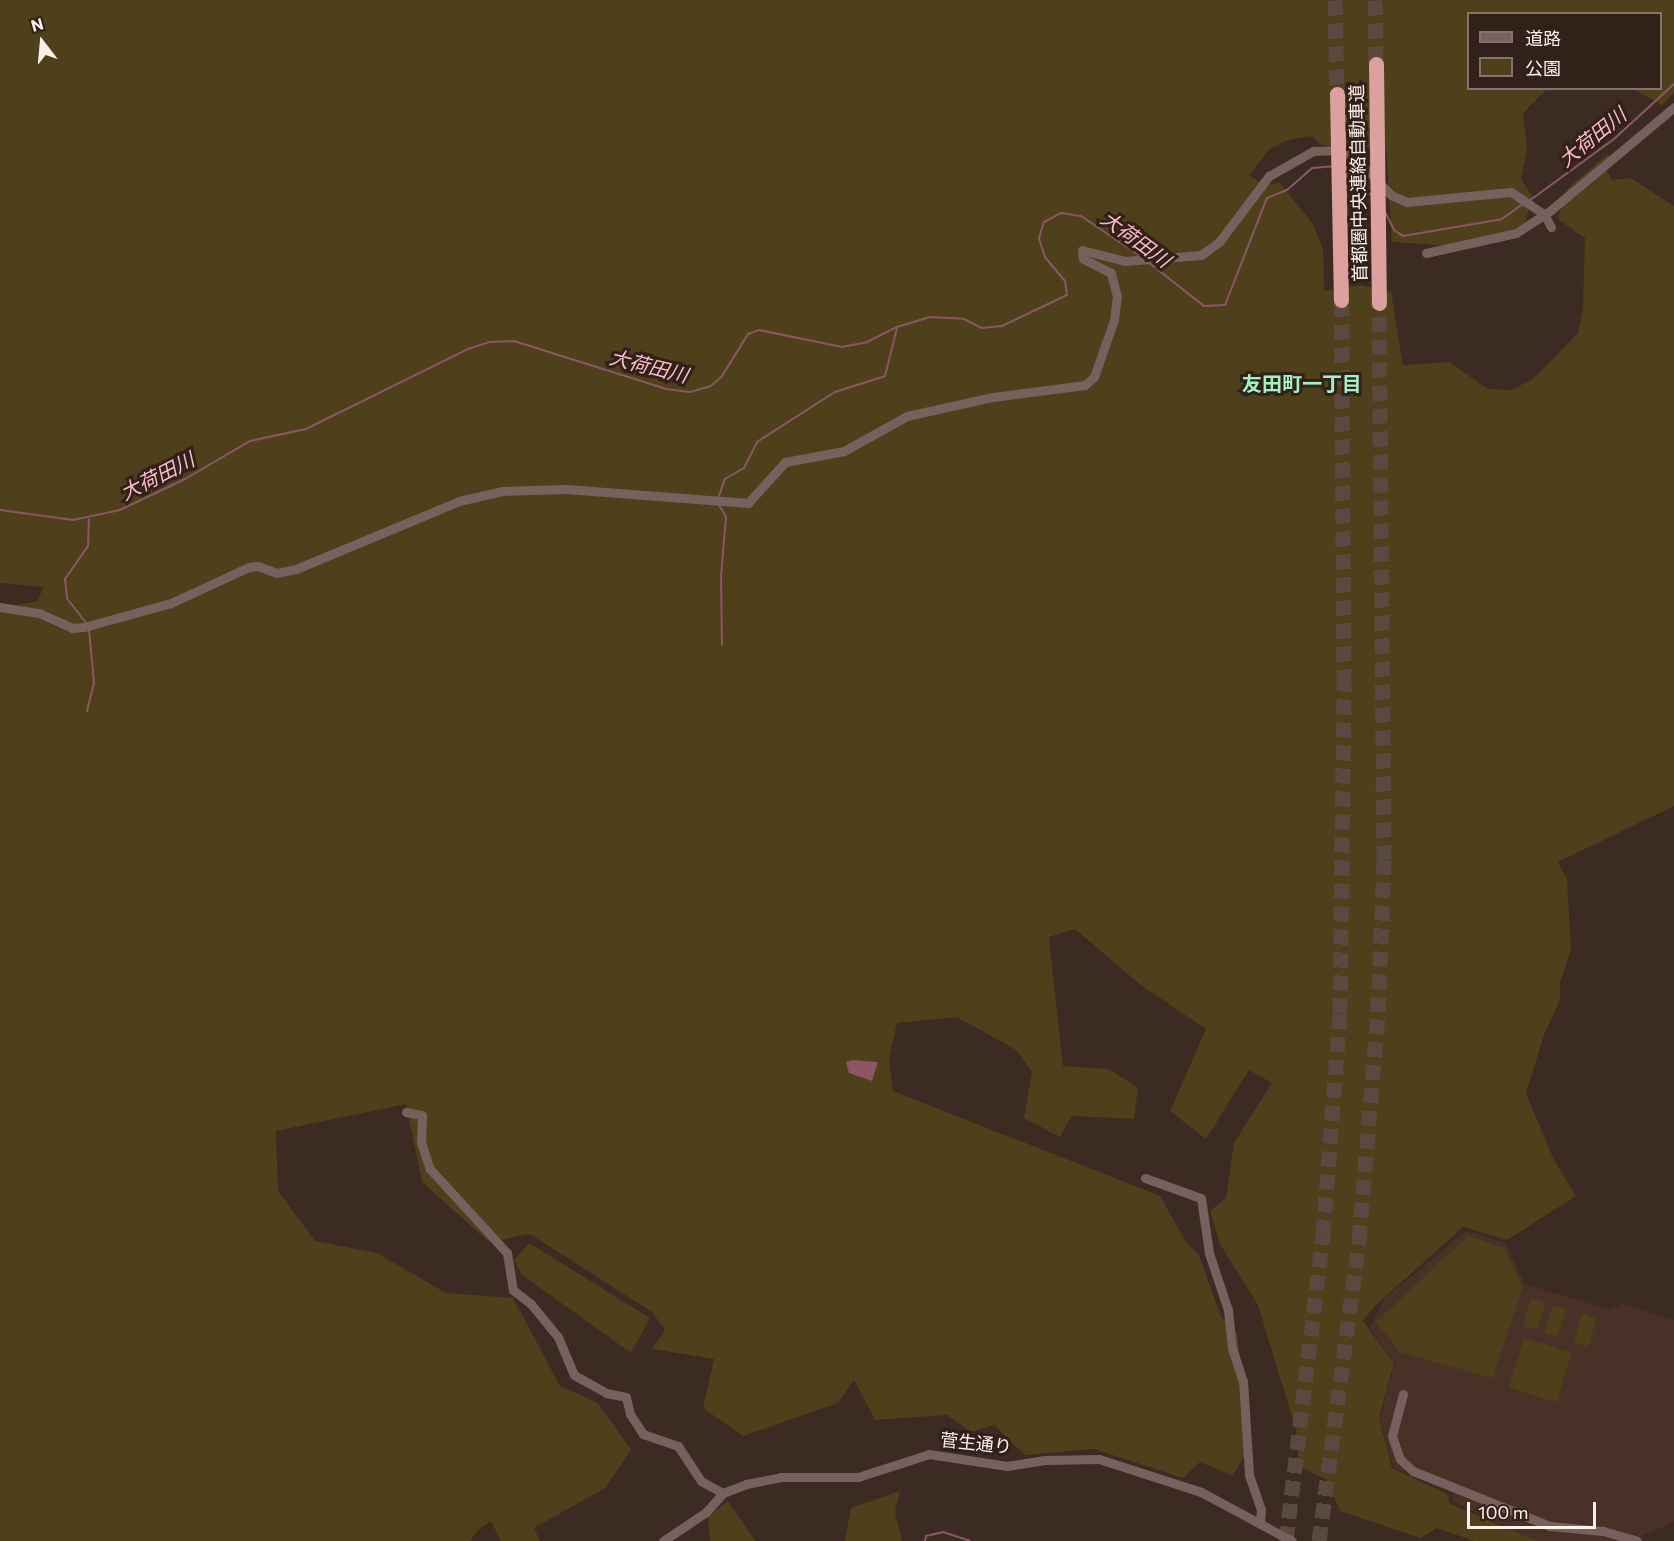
<!DOCTYPE html>
<html>
<head>
<meta charset="utf-8">
<style>
	body { margin:0 }
	#map { position:relative; width:1674px; height:1541px; overflow:hidden; background:#3c2b23; font-family:Commissioner,"Noto Sans JP",sans-serif }
	div>[style] { position:absolute }
	[style*='--x'] { left:calc(var(--x)*1px); top:calc(var(--y)*1px); width:calc(var(--w)*1px); rotate:calc(var(--a)*1deg) }
	.built>* { inset:0; background:#4a3127 }
	.green>* { inset:0; background:#4d401a; transform-origin:0 0 }
	.water>* { inset:0; background:#8b5767 }
	.stream>* { height:2px; margin:-1px; padding:0 1px; transform-origin:1px; border-radius:1px; background:#8b5767 }
	.highway-tunnel>* { height:15px; margin-top:-7.5px; transform-origin:0; background:repeating-linear-gradient(90deg,#594941 0 15px,transparent 0 23px) }
	.minor>* { height:9px; margin:-4.5px; padding:0 4.5px; transform-origin:4.5px; border-radius:4.5px; background:#78605e }
	.highway>* { height:15px; margin:-7.5px; padding:0 7.5px; transform-origin:7.5px; border-radius:7.5px; background:#dca19e }
	span { translate:-50% -50%; white-space:nowrap; text-align:center; line-height:1.15; -webkit-text-stroke:6px #322119; paint-order:stroke }
	.street-label { font-size:18px; color:#fdf1ec }
	.water-label { font-size:20px; color:#febbcf; font-style:italic }
	.neighbourhood-label { font-size:20px; color:#a3f1c4; font-weight:700 }
	.legend { position:absolute; left:1467px; top:12px; width:195px; height:78px; box-sizing:border-box; background:#322119; border:2px solid #83746d; margin:0; padding:8px 10px; list-style:none; font-size:18px; color:#fdf1ec }
	.legend li { display:flex; align-items:center; gap:12px; height:30px }
	.legend b { width:30px; border:2px solid #83746d }
	.north { position:absolute; left:12px; top:12px; width:60px; height:60px; -webkit-text-stroke:4px #322119; paint-order:stroke; rotate:344deg; font-size:16px; font-weight:700; line-height:24px; text-align:center; color:#fdf1ec }
	.north::after { content:''; display:block; margin:auto; width:21px; height:27px; background:#fdf1ec; clip-path:polygon(50% 0,100% 100%,50% 72%,0 100%) }
	.scale { position:absolute; left:1467px; top:1502px; width:129px; height:27px; box-sizing:border-box; border:3px solid #fdf1ec; border-top:0; padding-left:8px; font-size:18px; line-height:21px; white-space:nowrap; color:#fdf1ec; -webkit-text-stroke:4px #322119; paint-order:stroke }
</style>
</head>
<body>
<div id="map">
	<div class="built">
		<i style="clip-path:polygon(1466px 1231px,1505px 1243px,1525px 1284px,1610px 1310px,1622px 1304px,1674px 1320px,1674px 1522px,1629px 1541px,1536px 1541px,1452px 1501px,1455px 1493px,1393px 1467px,1380px 1418px,1395px 1363px,1370px 1328px,1384px 1299px)"></i>
	</div>
	<div class="green">
		<i style="clip-path:polygon(0 0,1674px 0,1674px 93px,1662px 105px,1634px 89px,1660px 88px,1660px 14px,1468px 14px,1468px 88px,1547px 89px,1523px 113px,1527px 150px,1521px 179px,1533px 197px,1524px 224px,1501px 236px,1450px 246px,1392px 242px,1386px 147px,1364px 149px,1321px 145px,1311px 136px,1288px 140px,1270px 149px,1249px 175px,1265px 186px,1279px 182px,1313px 224px,1323px 249px,1324px 291px,1361px 285px,1391px 292px,1403px 365px,1449px 362px,1488px 389px,1512px 390px,1534px 378px,1578px 333px,1583px 309px,1585px 238px,1558px 219px,1565px 192px,1573px 184px,1609px 153px,1606px 170px,1612px 180px,1631px 178px,1674px 206px,1674px 806px,1558px 862px,1567px 879px,1571px 950px,1560px 982px,1560px 1000px,1544px 1035px,1526px 1093px,1553px 1158px,1576px 1196px,1507px 1240px,1463px 1227px,1376px 1305px,1363px 1321px,1394px 1363px,1379px 1418px,1392px 1468px,1447px 1494px,1450px 1504px,1537px 1541px,1474px 1541px,1437px 1528px,1420px 1538px,1340px 1511px,1327px 1480px,1299px 1466px,1296px 1430px,1258px 1305px,1220px 1244px,1210px 1211px,1226px 1198px,1234px 1143px,1272px 1083px,1249px 1070px,1206px 1139px,1170px 1111px,1206px 1029px,1142px 986px,1075px 929px,1049px 937px,1063px 1066px,1109px 1069px,1138px 1088px,1134px 1119px,1071px 1116px,1060px 1137px,1024px 1118px,1032px 1072px,1016px 1050px,957px 1017px,897px 1023px,889px 1058px,893px 1091px,1160px 1196px,1186px 1242px,1199px 1255px,1221px 1317px,1237px 1333px,1251px 1444px,1233px 1476px,1200px 1462px,1183px 1478px,1094px 1449px,1025px 1455px,994px 1425px,971px 1432px,947px 1415px,875px 1420px,854px 1380px,838px 1403px,743px 1436px,703px 1408px,714px 1359px,652px 1349px,665px 1330px,652px 1312px,530px 1234px,489px 1242px,422px 1182px,406px 1104px,276px 1131px,278px 1191px,315px 1241px,377px 1253px,446px 1293px,513px 1298px,560px 1386px,598px 1403px,631px 1450px,605px 1488px,534px 1528px,540px 1541px,501px 1541px,491px 1521px,479px 1529px,470px 1541px,0 1541px,0 604px,7px 607px,38px 601px,43px 587px,0 583px)"></i>
		<i style="clip-path:polygon(1468px 1236px,1504px 1248px,1523px 1288px,1492px 1378px,1400px 1352px,1376px 1322px)"></i>
		<i style="clip-path:polygon(529px 1243px,650px 1318px,631px 1353px,522px 1275px,514px 1260px)"></i>
		<i style="left:1531px;top:1298px;width:15px;height:29px;rotate:16deg"></i>
		<i style="left:1553px;top:1305px;width:14px;height:29px;rotate:17deg"></i>
		<i style="left:1582px;top:1314px;width:15px;height:30px;rotate:16deg"></i>
		<i style="left:1524px;top:1338px;width:50px;height:52px;rotate:17deg"></i>
		<i style="clip-path:polygon(900px 1491px,895px 1512px,902px 1541px,845px 1541px,851px 1508px)"></i>
		<i style="clip-path:polygon(728px 1501px,755px 1541px,710px 1541px,708px 1516px)"></i>
	</div>
	<div class="water">
		<i style="clip-path:polygon(853px 1060px,878px 1062px,872px 1081px,849px 1073px,846px 1062px)"></i>
	</div>
	<div class="stream">
		<i style="--x:1344;--y:169;--w:39;--a:44"></i>
		<i style="--x:1529;--y:201;--w:105;--a:-36.1"></i>
		<i style="--x:1614;--y:139;--w:81;--a:-42.5"></i>
		<i style="--x:1385;--y:212;--w:20;--a:63"></i>
		<i style="--x:1394;--y:230;--w:11;--a:34"></i>
		<i style="--x:1403;--y:236;--w:100;--a:-9.7"></i>
		<i style="--x:1502;--y:219;--w:27;--a:-36"></i>
		<i style="--x:1148;--y:262;--w:71;--a:38.2"></i>
		<i style="--x:1204;--y:306;--w:21;--a:-3"></i>
		<i style="--x:1225;--y:305;--w:115;--a:-68.6"></i>
		<i style="--x:1267;--y:198;--w:22;--a:-22"></i>
		<i style="--x:1287;--y:190;--w:33;--a:-41"></i>
		<i style="--x:1312;--y:168;--w:21;--a:-5"></i>
		<i style="--x:718;--y:499;--w:21;--a:-71"></i>
		<i style="--x:725;--y:479;--w:22;--a:-30"></i>
		<i style="--x:744;--y:468;--w:29;--a:-63"></i>
		<i style="--x:757;--y:442;--w:93;--a:-32.7"></i>
		<i style="--x:835;--y:392;--w:52;--a:-17.7"></i>
		<i style="--x:885;--y:376;--w:49;--a:-76"></i>
		<i style="--x:719;--y:505;--w:14;--a:60"></i>
		<i style="--x:726;--y:517;--w:59;--a:94.8"></i>
		<i style="--x:721;--y:576;--w:69;--a:89.2"></i>
		<i style="--x:0;--y:510;--w:74;--a:7.8"></i>
		<i style="--x:73;--y:520;--w:48;--a:-12"></i>
		<i style="--x:120;--y:510;--w:72;--a:-25.5"></i>
		<i style="--x:185;--y:479;--w:75;--a:-30.3"></i>
		<i style="--x:250;--y:441;--w:57;--a:-12.1"></i>
		<i style="--x:306;--y:429;--w:181;--a:-26.3"></i>
		<i style="--x:468;--y:349;--w:23;--a:-18"></i>
		<i style="--x:490;--y:342;--w:24;--a:-2"></i>
		<i style="--x:514;--y:341;--w:159;--a:17.5"></i>
		<i style="--x:666;--y:389;--w:24;--a:7"></i>
		<i style="--x:690;--y:392;--w:22;--a:-16"></i>
		<i style="--x:711;--y:386;--w:15;--a:-42"></i>
		<i style="--x:722;--y:376;--w:49;--a:-58.2"></i>
		<i style="--x:748;--y:334;--w:12;--a:-20"></i>
		<i style="--x:759;--y:330;--w:85;--a:11.6"></i>
		<i style="--x:842;--y:347;--w:25;--a:-11"></i>
		<i style="--x:867;--y:342;--w:34;--a:-27"></i>
		<i style="--x:897;--y:327;--w:34;--a:-17"></i>
		<i style="--x:929;--y:317;--w:35;--a:3"></i>
		<i style="--x:964;--y:319;--w:20;--a:27"></i>
		<i style="--x:982;--y:328;--w:20;--a:-6"></i>
		<i style="--x:1002;--y:326;--w:72;--a:-25.5"></i>
		<i style="--x:1067;--y:295;--w:14;--a:-98"></i>
		<i style="--x:1065;--y:281;--w:31;--a:-130"></i>
		<i style="--x:1045;--y:257;--w:20;--a:-108"></i>
		<i style="--x:1039;--y:238;--w:17;--a:-73"></i>
		<i style="--x:1044;--y:222;--w:19;--a:-28"></i>
		<i style="--x:1061;--y:213;--w:20;--a:9"></i>
		<i style="--x:1081;--y:216;--w:73;--a:33.9"></i>
		<i style="--x:87;--y:624;--w:33;--a:-128"></i>
		<i style="--x:67;--y:598;--w:19;--a:-96"></i>
		<i style="--x:65;--y:579;--w:40;--a:-55.1"></i>
		<i style="--x:88;--y:546;--w:27;--a:-88"></i>
		<i style="--x:87;--y:711;--w:29;--a:-76"></i>
		<i style="--x:94;--y:683;--w:54;--a:-95.3"></i>
		<i style="--x:925;--y:1541;--w:5;--a:-79"></i>
		<i style="--x:926;--y:1536;--w:17;--a:-13"></i>
		<i style="--x:943;--y:1532;--w:28;--a:18"></i>
	</div>
	<div class="highway-tunnel">
		<i style="--x:1335;--y:0;--w:94;--a:88.8"></i>
		<i style="--x:1375;--y:0;--w:64;--a:89.1"></i>
		<i style="--x:1286;--y:1541;--w:308;--a:-83.1"></i>
		<i style="--x:1323;--y:1235;--w:223;--a:-85.6"></i>
		<i style="--x:1340;--y:1013;--w:329;--a:-89.3"></i>
		<i style="--x:1344;--y:684;--w:384;--a:-90.4"></i>
		<i style="--x:1319;--y:1541;--w:304;--a:-82.4"></i>
		<i style="--x:1359;--y:1240;--w:229;--a:-85.2"></i>
		<i style="--x:1378;--y:1012;--w:152;--a:-87.7"></i>
		<i style="--x:1384;--y:860;--w:557;--a:-90.51"></i>
	</div>
	<div class="minor">
		<i style="--x:1426;--y:253;--w:92;--a:-12.5"></i>
		<i style="--x:1516;--y:233;--w:42;--a:-33.3"></i>
		<i style="--x:1551;--y:210;--w:160;--a:-39.9"></i>
		<i style="--x:0;--y:607;--w:39;--a:9"></i>
		<i style="--x:39;--y:613;--w:36;--a:24"></i>
		<i style="--x:72;--y:628;--w:12;--a:-5"></i>
		<i style="--x:84;--y:627;--w:90;--a:-15.4"></i>
		<i style="--x:171;--y:603;--w:86;--a:-24.8"></i>
		<i style="--x:249;--y:567;--w:9;--a:-6"></i>
		<i style="--x:258;--y:566;--w:19;--a:21"></i>
		<i style="--x:276;--y:573;--w:20;--a:-11"></i>
		<i style="--x:296;--y:569;--w:177;--a:-22.6"></i>
		<i style="--x:459;--y:501;--w:44;--a:-13.1"></i>
		<i style="--x:502;--y:491;--w:64;--a:-1.8"></i>
		<i style="--x:566;--y:489;--w:183;--a:4.4"></i>
		<i style="--x:748;--y:503;--w:55;--a:-47.9"></i>
		<i style="--x:785;--y:462;--w:60;--a:-10.6"></i>
		<i style="--x:844;--y:451;--w:72;--a:-29.1"></i>
		<i style="--x:907;--y:416;--w:88;--a:-12.5"></i>
		<i style="--x:993;--y:397;--w:93;--a:-7.4"></i>
		<i style="--x:1085;--y:385;--w:12;--a:-42"></i>
		<i style="--x:1094;--y:377;--w:60;--a:-70.7"></i>
		<i style="--x:1114;--y:320;--w:24;--a:-83"></i>
		<i style="--x:1117;--y:296;--w:24;--a:-105"></i>
		<i style="--x:1111;--y:273;--w:31;--a:-153"></i>
		<i style="--x:1083;--y:259;--w:9;--a:-96"></i>
		<i style="--x:1082;--y:250;--w:44;--a:14.3"></i>
		<i style="--x:1125;--y:261;--w:76;--a:-4.5"></i>
		<i style="--x:1201;--y:255;--w:22;--a:-36"></i>
		<i style="--x:1219;--y:242;--w:83;--a:-52.9"></i>
		<i style="--x:1269;--y:176;--w:51;--a:-29.6"></i>
		<i style="--x:1313;--y:151;--w:25;--a:-2"></i>
		<i style="--x:1338;--y:150;--w:16;--a:22"></i>
		<i style="--x:1353;--y:156;--w:54;--a:45.7"></i>
		<i style="--x:1391;--y:195;--w:17;--a:24"></i>
		<i style="--x:1407;--y:202;--w:104;--a:-5.5"></i>
		<i style="--x:1511;--y:192;--w:40;--a:34"></i>
		<i style="--x:1544;--y:214;--w:15;--a:62"></i>
		<i style="--x:406;--y:1112;--w:16;--a:11"></i>
		<i style="--x:422;--y:1115;--w:27;--a:92"></i>
		<i style="--x:421;--y:1142;--w:28;--a:72"></i>
		<i style="--x:430;--y:1169;--w:114;--a:47.5"></i>
		<i style="--x:507;--y:1253;--w:37;--a:81"></i>
		<i style="--x:513;--y:1290;--w:23;--a:38"></i>
		<i style="--x:531;--y:1304;--w:43;--a:50.7"></i>
		<i style="--x:558;--y:1337;--w:41;--a:67.2"></i>
		<i style="--x:574;--y:1375;--w:37;--a:29"></i>
		<i style="--x:606;--y:1393;--w:20;--a:11"></i>
		<i style="--x:626;--y:1397;--w:17;--a:77"></i>
		<i style="--x:630;--y:1414;--w:24;--a:57"></i>
		<i style="--x:643;--y:1434;--w:37;--a:19"></i>
		<i style="--x:678;--y:1446;--w:42;--a:56.7"></i>
		<i style="--x:701;--y:1481;--w:25;--a:29"></i>
		<i style="--x:1145;--y:1178;--w:59;--a:19.7"></i>
		<i style="--x:1201;--y:1198;--w:56;--a:81.7"></i>
		<i style="--x:1209;--y:1253;--w:60;--a:71.6"></i>
		<i style="--x:1228;--y:1310;--w:38;--a:84"></i>
		<i style="--x:1232;--y:1348;--w:35;--a:72"></i>
		<i style="--x:1243;--y:1381;--w:94;--a:86.3"></i>
		<i style="--x:1249;--y:1475;--w:36;--a:71"></i>
		<i style="--x:1261;--y:1509;--w:15;--a:94"></i>
		<i style="--x:1403;--y:1394;--w:43;--a:104.7"></i>
		<i style="--x:1392;--y:1436;--w:24;--a:71"></i>
		<i style="--x:1400;--y:1459;--w:18;--a:43"></i>
		<i style="--x:1413;--y:1471;--w:148;--a:21.9"></i>
		<i style="--x:1550;--y:1526;--w:53;--a:5.4"></i>
		<i style="--x:1603;--y:1531;--w:35;--a:16"></i>
		<i style="--x:663;--y:1541;--w:52;--a:-34"></i>
		<i style="--x:706;--y:1512;--w:25;--a:-48"></i>
		<i style="--x:723;--y:1493;--w:25;--a:-21"></i>
		<i style="--x:746;--y:1484;--w:36;--a:-11"></i>
		<i style="--x:781;--y:1477;--w:77;--a:0"></i>
		<i style="--x:858;--y:1477;--w:75;--a:-17.9"></i>
		<i style="--x:929;--y:1454;--w:79;--a:8.7"></i>
		<i style="--x:1007;--y:1466;--w:38;--a:-9"></i>
		<i style="--x:1045;--y:1460;--w:54;--a:-1.1"></i>
		<i style="--x:1099;--y:1459;--w:107;--a:17.9"></i>
		<i style="--x:1201;--y:1492;--w:103;--a:28.3"></i>
	</div>
	<div class="highway">
		<i style="--x:1376;--y:64;--w:239;--a:89.3"></i>
		<i style="--x:1337;--y:94;--w:206;--a:88.9"></i>
	</div>
	<div class="street-label">
		<span style="left:1358px;top:183px;rotate:-91deg">首都圏中央連絡自動車道</span>
		<span style="left:976px;top:1443px;rotate:6deg">菅生通り</span>
	</div>
	<div class="water-label">
		<span style="left:1592px;top:137px;rotate:-39deg">大荷田川</span>
		<span style="left:1136px;top:239px;rotate:36deg">大荷田川</span>
		<span style="left:649px;top:366px;rotate:14deg">大荷田川</span>
		<span style="left:157px;top:476px;rotate:-27deg">大荷田川</span>
	</div>
	<div class="neighbourhood-label">
		<span style="left:1302px;top:383px">友田町一丁目</span>
	</div>
	<ul class="legend">
	<li><b style="height:8px;background:#78605e"></b>道路</li>
	<li><b style="height:16px;background:#4d401a"></b>公園</li>
	</ul>
	<div class="north">N</div>
	<div class="scale">100 m</div>
</div>
</body>
</html>
